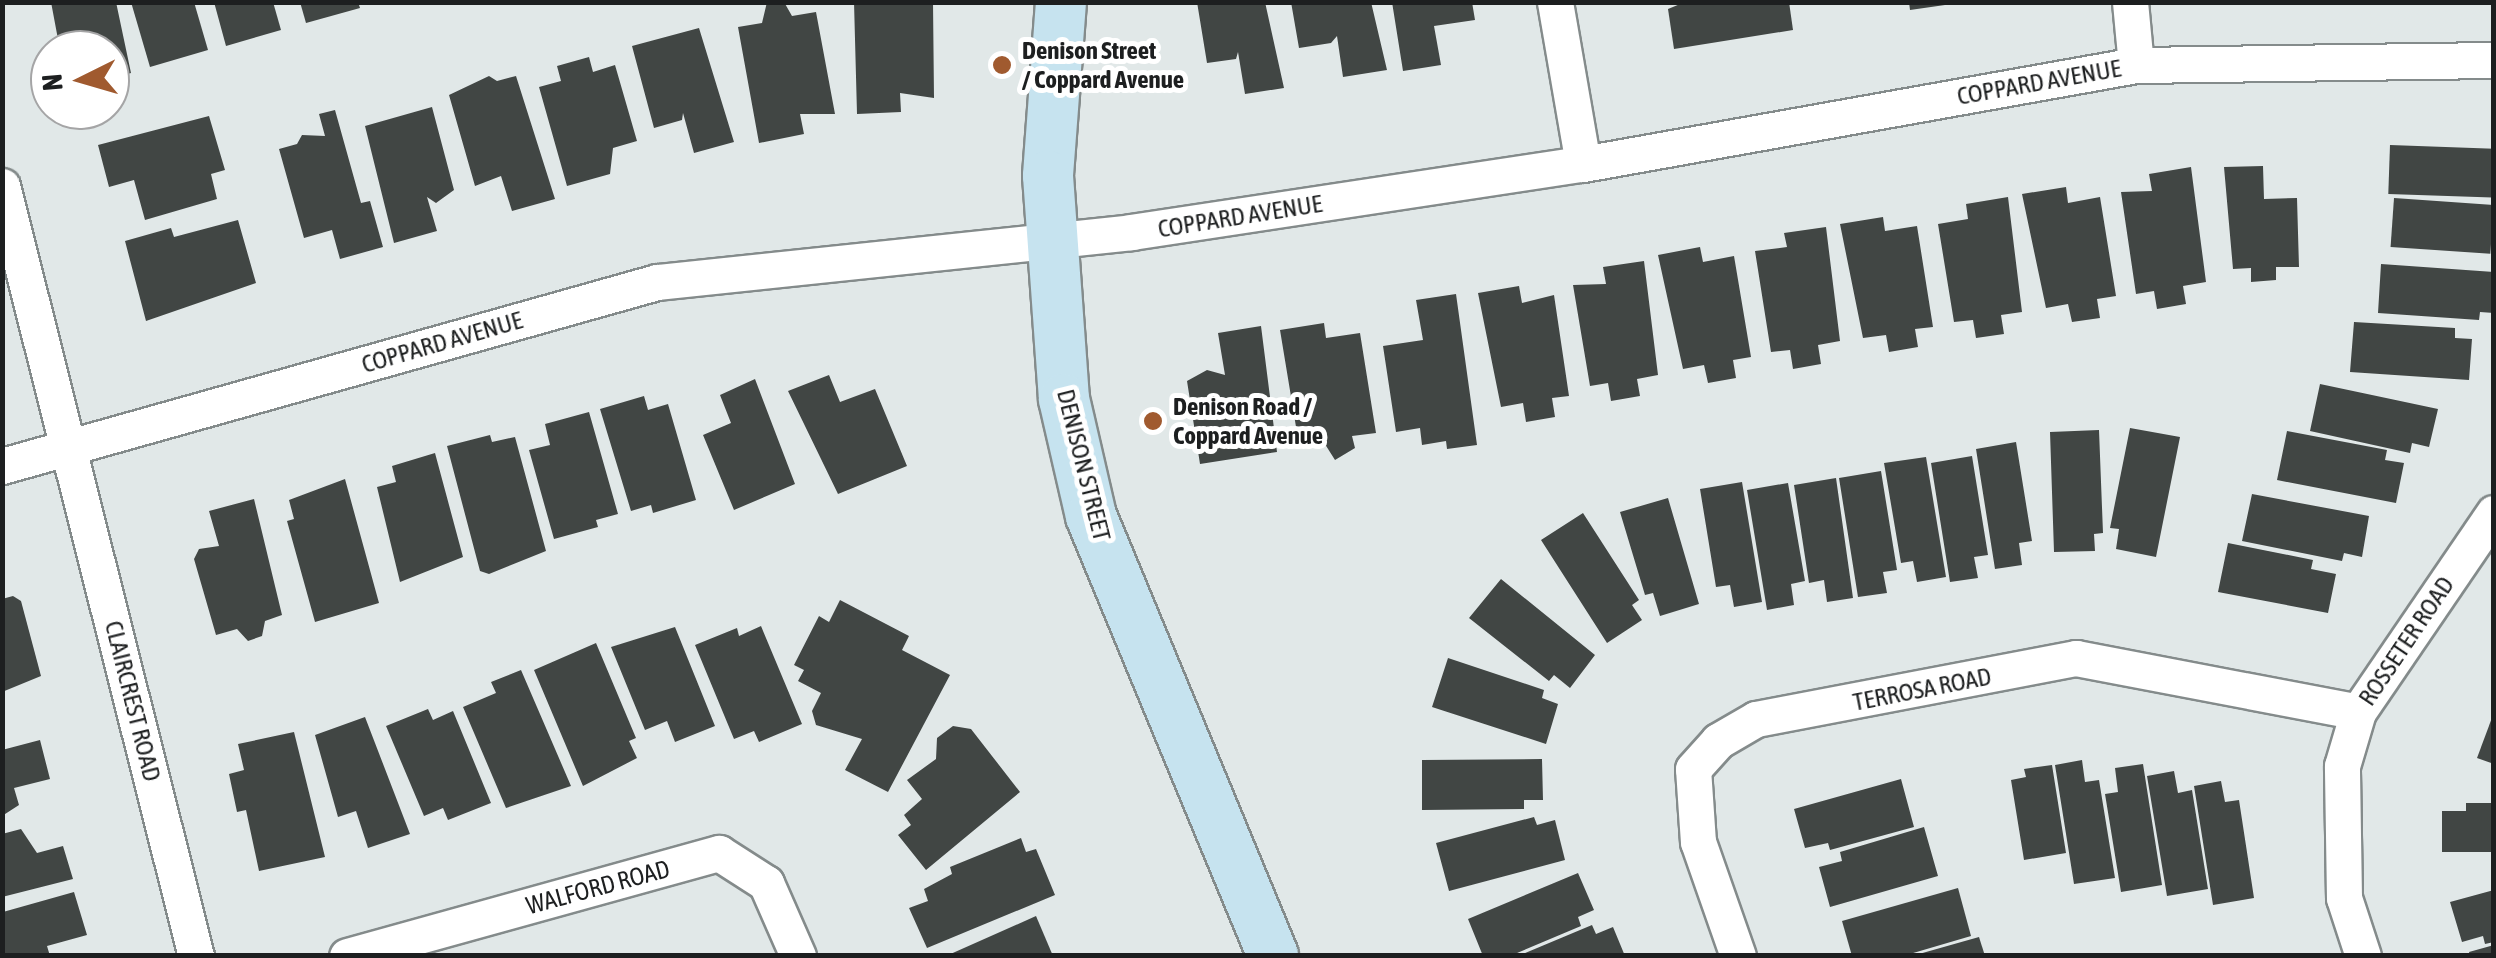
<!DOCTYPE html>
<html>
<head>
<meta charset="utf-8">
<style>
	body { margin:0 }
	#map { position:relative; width:2496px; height:958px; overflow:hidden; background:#e1e8e8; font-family:"Asap Condensed",sans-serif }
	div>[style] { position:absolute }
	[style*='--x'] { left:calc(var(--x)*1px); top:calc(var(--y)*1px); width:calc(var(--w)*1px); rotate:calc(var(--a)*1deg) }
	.building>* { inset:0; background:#414644; transform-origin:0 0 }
	.roads { filter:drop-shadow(2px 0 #848b8b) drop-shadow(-2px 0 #848b8b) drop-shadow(0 2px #848b8b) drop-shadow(0 -2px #848b8b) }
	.street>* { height:35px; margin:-17.5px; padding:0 17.5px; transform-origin:17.5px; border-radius:17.5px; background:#fff }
	.secondary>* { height:50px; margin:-25px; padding:0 25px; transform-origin:25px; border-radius:25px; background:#c6e3ef }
	.dots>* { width:28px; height:28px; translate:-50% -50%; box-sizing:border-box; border:5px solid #fff; border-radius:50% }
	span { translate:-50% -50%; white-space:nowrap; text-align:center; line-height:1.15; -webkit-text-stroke:10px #fff; paint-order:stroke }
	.poi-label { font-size:25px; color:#1d1f20; font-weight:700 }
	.left { translate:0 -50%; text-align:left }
	.street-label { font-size:25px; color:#1d1f20 }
	.frame { position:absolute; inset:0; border:5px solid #1d1f20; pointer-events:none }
	.north { position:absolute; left:30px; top:30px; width:100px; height:100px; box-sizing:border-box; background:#fff; border:2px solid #a5a5a6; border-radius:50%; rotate:265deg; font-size:28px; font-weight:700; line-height:40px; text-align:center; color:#1d1f20 }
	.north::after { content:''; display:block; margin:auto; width:35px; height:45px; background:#a05a2f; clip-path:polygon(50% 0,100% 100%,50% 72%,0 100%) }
</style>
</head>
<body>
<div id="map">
	<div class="building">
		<i style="clip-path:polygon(51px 2px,116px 2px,131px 73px,110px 79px,110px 50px,60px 50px)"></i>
		<i style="clip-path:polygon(131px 2px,194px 2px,208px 50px,150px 67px)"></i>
		<i style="clip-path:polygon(214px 2px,273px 2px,281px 30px,226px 46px)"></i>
		<i style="clip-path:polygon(300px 2px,358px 2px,360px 8px,306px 23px)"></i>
		<i style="clip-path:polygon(767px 2px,784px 2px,792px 16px,816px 12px,835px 114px,800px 114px,804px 134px,759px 143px,738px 27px,762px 23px)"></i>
		<i style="clip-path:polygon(854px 2px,933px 2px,934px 98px,900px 93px,901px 112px,857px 114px)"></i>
		<i style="clip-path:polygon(1197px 2px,1265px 2px,1284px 88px,1245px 94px,1238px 52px,1236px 59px,1207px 63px)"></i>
		<i style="clip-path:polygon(1291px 2px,1371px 2px,1387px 70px,1343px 77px,1337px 36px,1331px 43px,1299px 48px)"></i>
		<i style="clip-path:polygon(1392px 2px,1472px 2px,1475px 20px,1434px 26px,1441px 65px,1403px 71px)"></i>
		<i style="clip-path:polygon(1685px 2px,1789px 2px,1793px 30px,1674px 49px,1668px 9px)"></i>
		<i style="clip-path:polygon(1909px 2px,1945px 2px,1945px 5px,1910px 10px)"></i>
		<i style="clip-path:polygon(699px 28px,734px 142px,694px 153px,683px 113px,682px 120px,654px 128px,632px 46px)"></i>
		<i style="clip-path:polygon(589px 57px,593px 72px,615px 65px,637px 141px,613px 148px,610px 174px,567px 186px,539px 87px,561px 81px,557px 66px)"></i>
		<i style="clip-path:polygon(489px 76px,497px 81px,516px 76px,555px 199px,512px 211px,501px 176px,475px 186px,449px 95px)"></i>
		<i style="clip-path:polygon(432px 107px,454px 190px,436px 203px,427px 197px,437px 231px,394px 243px,365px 126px)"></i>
		<i style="clip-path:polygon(335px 110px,361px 203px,370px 201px,383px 247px,340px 259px,332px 230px,304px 238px,279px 149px,297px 144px,302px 135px,325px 136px,319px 114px)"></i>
		<i style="clip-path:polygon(209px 116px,225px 170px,211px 174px,217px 199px,145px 220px,134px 180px,109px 187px,98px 145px)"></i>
		<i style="left:2390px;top:145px;width:104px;height:49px;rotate:2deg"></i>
		<i style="clip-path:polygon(2263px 166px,2264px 199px,2297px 198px,2299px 267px,2276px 267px,2276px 280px,2251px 282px,2251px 268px,2233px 269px,2224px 167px)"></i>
		<i style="clip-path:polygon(2191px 167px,2206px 282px,2183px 286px,2186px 304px,2157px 309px,2154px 291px,2136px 294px,2121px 192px,2152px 191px,2149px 174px)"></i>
		<i style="clip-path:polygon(2066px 187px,2068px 203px,2100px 197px,2116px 296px,2097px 299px,2100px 318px,2072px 322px,2068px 304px,2046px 308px,2022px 194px)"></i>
		<i style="clip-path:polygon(2008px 197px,2022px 312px,2001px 315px,2004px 334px,1976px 338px,1973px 320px,1954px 322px,1938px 224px,1968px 219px,1966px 204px)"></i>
		<i style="left:2394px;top:198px;width:100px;height:49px;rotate:4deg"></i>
		<i style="clip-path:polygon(1883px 217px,1885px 231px,1917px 226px,1933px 327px,1915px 329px,1918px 347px,1889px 352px,1886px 335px,1863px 338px,1840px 224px)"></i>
		<i style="clip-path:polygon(238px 220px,256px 283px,146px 321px,125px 241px,171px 228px,174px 237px)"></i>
		<i style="clip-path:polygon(1826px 227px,1840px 341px,1818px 345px,1821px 364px,1793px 369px,1790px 350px,1771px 352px,1755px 251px,1787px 247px,1784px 233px)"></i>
		<i style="clip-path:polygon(1700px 247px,1703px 262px,1734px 256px,1751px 357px,1733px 360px,1736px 378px,1708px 383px,1704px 365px,1683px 369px,1658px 255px)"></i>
		<i style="clip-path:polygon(1644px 261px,1658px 375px,1637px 379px,1640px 396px,1611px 401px,1608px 383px,1590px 386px,1573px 285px,1606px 284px,1603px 267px)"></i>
		<i style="clip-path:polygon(2381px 264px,2494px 272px,2494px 313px,2480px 312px,2479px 320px,2378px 313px)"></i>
		<i style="clip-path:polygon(1519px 286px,1522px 303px,1554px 295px,1569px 396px,1552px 398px,1555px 417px,1526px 422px,1523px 403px,1501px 407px,1478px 293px)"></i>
		<i style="clip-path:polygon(1456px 294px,1477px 445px,1447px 449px,1446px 441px,1422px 445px,1420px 428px,1396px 432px,1383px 346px,1423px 340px,1416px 300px)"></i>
		<i style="clip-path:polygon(2354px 322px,2455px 328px,2455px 338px,2472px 339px,2469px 380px,2350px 372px)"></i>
		<i style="clip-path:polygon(1324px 323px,1326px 338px,1360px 333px,1376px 433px,1352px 436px,1355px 448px,1335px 460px,1323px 441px,1299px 445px,1280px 330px)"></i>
		<i style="clip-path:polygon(1261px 326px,1277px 452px,1200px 464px,1187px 381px,1207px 370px,1225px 375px,1218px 333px)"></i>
		<i style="clip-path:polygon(829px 375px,840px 402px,875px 389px,907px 466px,838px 494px,788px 391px)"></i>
		<i style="clip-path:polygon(755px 379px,795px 484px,734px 510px,703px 435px,731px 423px,720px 395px)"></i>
		<i style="clip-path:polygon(2320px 384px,2438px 409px,2429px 447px,2412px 443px,2410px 453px,2310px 431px)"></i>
		<i style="clip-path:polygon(644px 396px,648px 410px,668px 404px,696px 500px,653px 513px,651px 505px,631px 511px,600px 409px)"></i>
		<i style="clip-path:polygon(589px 412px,618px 514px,596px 520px,598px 527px,554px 539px,529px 450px,550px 445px,545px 424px)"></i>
		<i style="clip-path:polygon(2130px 428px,2180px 437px,2156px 557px,2116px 549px,2119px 529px,2110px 528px)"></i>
		<i style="clip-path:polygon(2099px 430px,2103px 533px,2094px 534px,2095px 551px,2054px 552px,2050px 432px)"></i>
		<i style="clip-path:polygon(2287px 431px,2387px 450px,2385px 460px,2404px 463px,2396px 503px,2277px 480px)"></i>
		<i style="clip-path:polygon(490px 435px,492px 442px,515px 437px,546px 551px,489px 574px,480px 571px,447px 446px)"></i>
		<i style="clip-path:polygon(2016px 442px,2032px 541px,2019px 543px,2022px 565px,1995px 569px,1976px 449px)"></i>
		<i style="clip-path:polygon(435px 453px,463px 557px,400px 582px,377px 487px,396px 482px,392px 466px)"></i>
		<i style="clip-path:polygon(1972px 456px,1988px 555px,1974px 557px,1978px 578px,1950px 582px,1931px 463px)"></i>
		<i style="clip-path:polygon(1926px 457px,1946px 577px,1917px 582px,1913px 561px,1901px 563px,1884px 463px)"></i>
		<i style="clip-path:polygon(1881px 471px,1897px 570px,1883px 572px,1887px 593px,1858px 597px,1839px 478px)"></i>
		<i style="clip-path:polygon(1836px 478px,1853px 598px,1827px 602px,1824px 580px,1809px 583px,1794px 485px)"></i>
		<i style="clip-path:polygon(345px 479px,379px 603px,315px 622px,287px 521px,294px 519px,289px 500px)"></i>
		<i style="clip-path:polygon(1742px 482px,1762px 602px,1734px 607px,1730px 585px,1716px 587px,1700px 489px)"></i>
		<i style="clip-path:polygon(1788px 483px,1805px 581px,1791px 584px,1794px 605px,1767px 610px,1747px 490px)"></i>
		<i style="clip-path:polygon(2252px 494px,2369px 516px,2362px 557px,2344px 553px,2342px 561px,2242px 541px)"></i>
		<i style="clip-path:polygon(1668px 498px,1699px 604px,1660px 616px,1653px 593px,1645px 595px,1620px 512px)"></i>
		<i style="clip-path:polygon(254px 499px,282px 615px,265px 621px,262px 636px,248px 641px,237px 629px,216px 635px,194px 559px,199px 549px,219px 546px,209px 511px)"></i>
		<i style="clip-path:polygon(1583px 513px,1639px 600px,1632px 605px,1642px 620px,1607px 643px,1541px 540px)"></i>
		<i style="clip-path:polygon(2228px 543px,2313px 560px,2311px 569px,2336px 574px,2328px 613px,2218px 592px)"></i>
		<i style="clip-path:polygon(1501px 579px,1595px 655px,1570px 688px,1554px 675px,1549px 681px,1469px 618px)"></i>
		<i style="clip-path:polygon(13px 596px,21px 601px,41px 676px,2px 692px,2px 599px)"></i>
		<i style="clip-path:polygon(840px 600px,909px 636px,902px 650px,950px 675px,888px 792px,845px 770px,862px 739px,816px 725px,812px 711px,821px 693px,798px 681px,804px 670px,794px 665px,819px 616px,829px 622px)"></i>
		<i style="clip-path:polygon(761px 626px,802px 724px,759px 742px,754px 731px,734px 739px,695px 645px,737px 628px,739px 636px)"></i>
		<i style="clip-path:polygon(675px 627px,715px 726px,675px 742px,667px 721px,645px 730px,611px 647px)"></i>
		<i style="clip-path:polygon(596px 643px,636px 738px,629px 741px,637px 758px,583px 786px,534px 670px)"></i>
		<i style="clip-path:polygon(1448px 658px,1544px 690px,1542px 698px,1558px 704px,1546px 744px,1432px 707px)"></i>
		<i style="clip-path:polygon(521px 670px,571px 786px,506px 808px,463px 707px,496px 693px,491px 682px)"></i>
		<i style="clip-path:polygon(428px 709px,433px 720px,453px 711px,491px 803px,448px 820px,443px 808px,424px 816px,386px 726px)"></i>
		<i style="clip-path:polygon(2493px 715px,2494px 715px,2494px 764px,2477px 758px)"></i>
		<i style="clip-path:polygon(365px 717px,410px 834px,368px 848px,356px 811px,338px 817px,315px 735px)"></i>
		<i style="clip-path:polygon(953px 726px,971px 729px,1020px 792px,926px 870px,898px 835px,911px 825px,904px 815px,922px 799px,907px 780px,936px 759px,937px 738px)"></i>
		<i style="clip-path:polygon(294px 732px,325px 857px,259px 871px,246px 810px,237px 812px,229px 774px,244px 770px,238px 744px)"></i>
		<i style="clip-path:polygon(40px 740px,50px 779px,14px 788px,19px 805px,2px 816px,2px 750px)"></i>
		<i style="clip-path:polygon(1542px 759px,1543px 800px,1524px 800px,1524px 809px,1422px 810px,1422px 760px)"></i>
		<i style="clip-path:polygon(2082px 760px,2085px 782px,2099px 780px,2115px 878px,2074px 884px,2055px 765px)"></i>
		<i style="clip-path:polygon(2143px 764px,2162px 885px,2121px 892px,2105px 794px,2118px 792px,2115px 768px)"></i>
		<i style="clip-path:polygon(2052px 765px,2066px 853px,2024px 860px,2011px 780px,2026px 777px,2024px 769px)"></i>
		<i style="clip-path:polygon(2174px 771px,2178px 793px,2192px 790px,2208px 889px,2167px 896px,2147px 776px)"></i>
		<i style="clip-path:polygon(1901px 779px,1914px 827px,1830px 850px,1828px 843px,1805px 848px,1794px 809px)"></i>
		<i style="clip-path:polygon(2221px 781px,2225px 802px,2239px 800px,2254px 898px,2213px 905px,2194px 786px)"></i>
		<i style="clip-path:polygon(2466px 803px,2494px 803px,2494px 852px,2442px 852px,2442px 811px,2466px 811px)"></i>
		<i style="clip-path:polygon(1534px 817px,1537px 825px,1555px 820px,1565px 860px,1449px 891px,1436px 843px)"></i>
		<i style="clip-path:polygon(1924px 827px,1938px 876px,1830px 907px,1819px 867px,1842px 861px,1840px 852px)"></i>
		<i style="clip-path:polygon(21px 829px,37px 853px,63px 846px,73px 879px,2px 897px,2px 834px)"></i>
		<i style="clip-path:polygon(1021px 838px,1026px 852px,1036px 849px,1055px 895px,927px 948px,909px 908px,928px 901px,924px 889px,952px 874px,950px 867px)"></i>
		<i style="clip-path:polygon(1578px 873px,1594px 910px,1578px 917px,1581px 926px,1510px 956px,1483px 956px,1468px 919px)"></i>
		<i style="clip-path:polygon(1958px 888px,1971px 936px,1903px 956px,1852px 956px,1842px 921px)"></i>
		<i style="clip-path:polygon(2494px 890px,2494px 942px,2485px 944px,2483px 936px,2462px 942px,2450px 902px)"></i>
		<i style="clip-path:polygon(74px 892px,87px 935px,47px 946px,50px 956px,2px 956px,3px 912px)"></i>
		<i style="clip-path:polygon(1036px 916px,1053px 956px,946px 956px)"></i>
		<i style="clip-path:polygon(1592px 925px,1596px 934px,1613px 927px,1625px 956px,1518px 956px)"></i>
		<i style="clip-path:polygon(1979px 937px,1985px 956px,1919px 956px,1919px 954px)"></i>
		<i style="clip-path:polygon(2494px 945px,2494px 956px,2470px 956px,2469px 952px)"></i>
	</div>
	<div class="roads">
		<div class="street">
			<i style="--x:1555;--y:2;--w:164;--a:80.2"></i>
			<i style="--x:2130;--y:2;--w:63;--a:84.6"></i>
			<i style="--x:2;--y:186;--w:794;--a:75.86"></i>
			<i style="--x:2;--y:466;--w:680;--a:-15.69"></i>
			<i style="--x:657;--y:282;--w:477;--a:-6"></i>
			<i style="--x:1131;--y:232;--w:457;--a:-8.6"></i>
			<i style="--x:1583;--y:164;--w:562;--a:-10.15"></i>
			<i style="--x:2136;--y:65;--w:358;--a:-0.8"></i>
			<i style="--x:347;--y:956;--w:386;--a:-15.5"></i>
			<i style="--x:719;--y:853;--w:56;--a:32.6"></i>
			<i style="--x:766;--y:883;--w:80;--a:66.3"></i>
			<i style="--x:1738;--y:956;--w:121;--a:-109.3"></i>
			<i style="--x:1698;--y:842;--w:73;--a:-93.9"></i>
			<i style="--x:1693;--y:769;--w:38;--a:-48"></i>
			<i style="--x:1718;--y:741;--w:44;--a:-30.1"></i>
			<i style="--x:1756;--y:719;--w:326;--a:-10.8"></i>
			<i style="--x:2076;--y:658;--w:287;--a:10.8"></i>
			<i style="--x:2363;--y:956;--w:61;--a:-108.1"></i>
			<i style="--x:2344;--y:898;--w:132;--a:-90.9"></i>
			<i style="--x:2342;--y:766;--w:56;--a:-73.5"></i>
			<i style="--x:2358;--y:712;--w:241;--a:-55.7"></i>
		</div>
		<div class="secondary">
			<i style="--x:1061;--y:2;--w:174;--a:94.3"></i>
			<i style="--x:1048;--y:176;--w:224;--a:85.9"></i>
			<i style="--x:1064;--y:399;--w:120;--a:77"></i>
			<i style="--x:1091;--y:516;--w:476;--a:67.5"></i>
		</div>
	</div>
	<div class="dots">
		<i style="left:1002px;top:65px;background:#a05a2f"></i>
		<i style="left:1153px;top:421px;background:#a05a2f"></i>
	</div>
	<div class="poi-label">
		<span class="left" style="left:1022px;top:65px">Denison Street<br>/ Coppard Avenue</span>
		<span class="left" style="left:1173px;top:421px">Denison Road /<br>Coppard Avenue</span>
	</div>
	<div class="street-label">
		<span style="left:2039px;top:82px;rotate:-10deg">COPPARD AVENUE</span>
		<span style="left:1240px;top:216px;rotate:-9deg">COPPARD AVENUE</span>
		<span style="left:442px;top:342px;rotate:-16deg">COPPARD AVENUE</span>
		<span style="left:1084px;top:465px;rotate:76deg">DENISON STREET</span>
		<span style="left:2406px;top:641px;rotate:-56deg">ROSSETER ROAD</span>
		<span style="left:1922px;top:689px;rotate:-11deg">TERROSA ROAD</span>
		<span style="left:133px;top:701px;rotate:76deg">CLAIRCREST ROAD</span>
		<span style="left:598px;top:887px;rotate:-15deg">WALFORD ROAD</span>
	</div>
	<div class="frame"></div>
	<div class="north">N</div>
</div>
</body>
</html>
